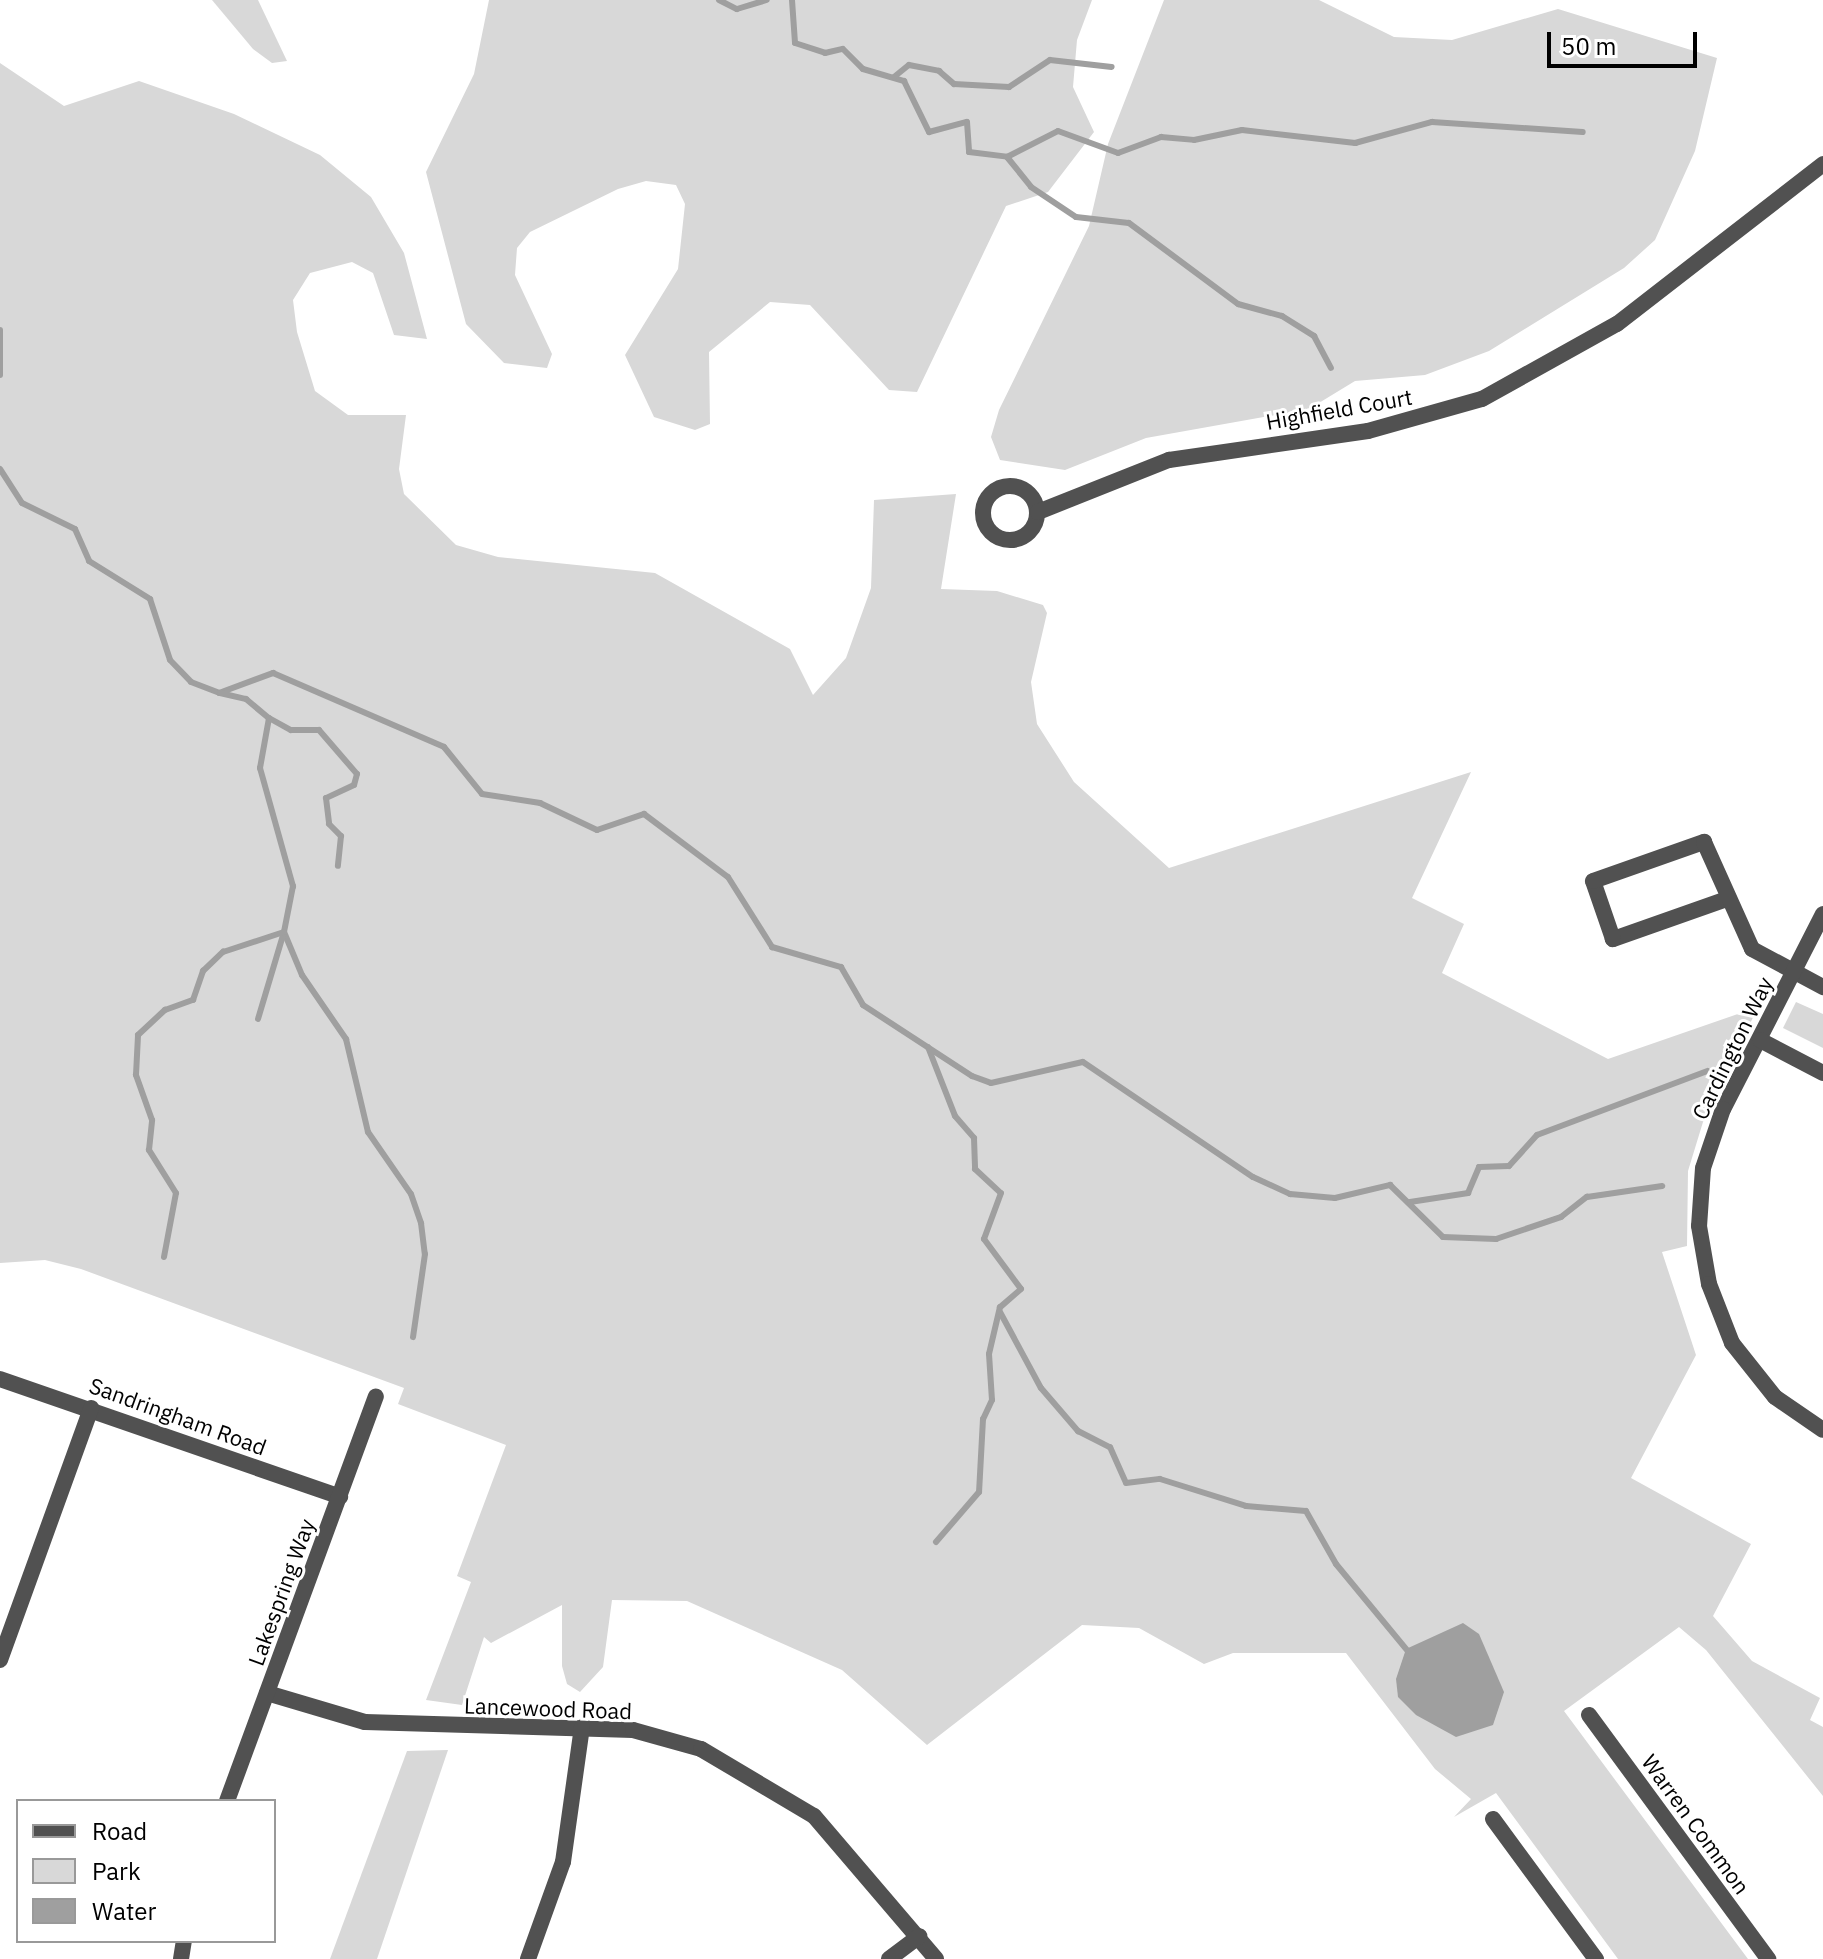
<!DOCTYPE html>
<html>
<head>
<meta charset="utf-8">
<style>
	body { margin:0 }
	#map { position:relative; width:1823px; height:1959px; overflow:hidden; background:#fff; font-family:"IBM Plex Sans",sans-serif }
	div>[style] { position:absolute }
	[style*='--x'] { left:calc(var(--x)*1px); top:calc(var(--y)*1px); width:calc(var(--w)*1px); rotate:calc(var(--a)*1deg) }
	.green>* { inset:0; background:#d8d8d8 }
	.water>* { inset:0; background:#9f9f9f }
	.stream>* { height:6px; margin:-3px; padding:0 3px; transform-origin:3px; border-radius:3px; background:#9f9f9f }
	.minor>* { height:16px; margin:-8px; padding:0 8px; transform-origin:8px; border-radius:8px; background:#515151 }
	.minor>.ring { margin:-8px; padding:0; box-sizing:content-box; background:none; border:16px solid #515151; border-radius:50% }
	span { translate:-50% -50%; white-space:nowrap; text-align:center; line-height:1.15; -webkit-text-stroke:6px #fff; paint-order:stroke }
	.street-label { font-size:22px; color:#000 }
	.legend { position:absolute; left:16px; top:1799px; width:260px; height:144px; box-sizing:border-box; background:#fff; border:2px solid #999; margin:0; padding:10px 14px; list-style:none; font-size:24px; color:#000 }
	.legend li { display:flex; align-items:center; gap:16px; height:40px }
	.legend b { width:40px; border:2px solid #999 }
	.scale { position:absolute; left:1547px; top:32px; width:150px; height:36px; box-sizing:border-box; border:4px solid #000; border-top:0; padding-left:10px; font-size:24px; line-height:28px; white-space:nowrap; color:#000; -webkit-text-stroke:6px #fff; paint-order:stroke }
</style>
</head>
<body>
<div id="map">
	<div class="green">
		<i style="clip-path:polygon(212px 0,258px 0,287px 61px,272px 63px,253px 49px)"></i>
		<i style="clip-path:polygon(489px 0,1092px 0,1077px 40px,1073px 87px,1094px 132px,1048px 192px,1006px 206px,917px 392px,889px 390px,810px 305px,770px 302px,709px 352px,710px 424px,695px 430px,654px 417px,625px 355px,678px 269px,685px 204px,676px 185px,646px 181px,618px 189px,530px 232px,517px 248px,515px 275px,552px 354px,547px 368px,504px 363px,466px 324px,426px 172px,474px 74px)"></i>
		<i style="clip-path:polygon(1164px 0,1319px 0,1394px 37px,1452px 40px,1558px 9px,1717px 58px,1695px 151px,1655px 240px,1624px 268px,1489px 351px,1425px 375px,1355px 381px,1309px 409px,1146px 438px,1065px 470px,1000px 460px,991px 437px,999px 410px,1089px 226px,1108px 144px)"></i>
		<i style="clip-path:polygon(0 63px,64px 106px,139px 81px,234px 114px,320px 155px,371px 197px,404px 253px,427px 339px,394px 335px,373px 273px,352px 262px,310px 273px,293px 300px,297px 332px,315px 391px,348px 415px,406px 415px,399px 469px,404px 494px,456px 545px,498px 557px,655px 573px,790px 649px,813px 695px,846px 658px,871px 588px,874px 500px,956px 494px,941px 589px,997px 591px,1043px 605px,1047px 613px,1031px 682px,1037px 724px,1074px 782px,1169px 868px,1471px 772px,1412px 898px,1464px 924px,1442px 973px,1608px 1059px,1758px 1007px,1703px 1122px,1688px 1171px,1687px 1246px,1662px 1252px,1696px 1355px,1631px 1478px,1751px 1544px,1713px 1616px,1752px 1661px,1820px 1698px,1810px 1720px,1823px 1727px,1823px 1796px,1706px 1650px,1679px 1627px,1564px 1711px,1748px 1959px,1618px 1959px,1496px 1793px,1454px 1817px,1471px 1799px,1435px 1769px,1346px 1653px,1233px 1653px,1204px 1664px,1139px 1628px,1082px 1625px,927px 1745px,842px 1670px,687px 1601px,612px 1600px,603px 1667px,580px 1692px,567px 1684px,562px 1666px,562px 1605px,491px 1643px,484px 1637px,462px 1705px,426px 1700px,471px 1582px,457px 1576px,506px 1445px,398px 1404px,404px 1388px,81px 1269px,45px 1260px,0 1263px)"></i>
		<i style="clip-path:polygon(1796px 1002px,1823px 1014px,1823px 1048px,1783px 1028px)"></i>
		<i style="clip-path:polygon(448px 1750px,377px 1959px,330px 1959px,407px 1751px)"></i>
	</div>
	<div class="water">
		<i style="clip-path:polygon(1463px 1623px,1479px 1634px,1504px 1692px,1493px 1725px,1456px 1737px,1416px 1715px,1398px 1697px,1396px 1679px,1406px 1649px)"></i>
	</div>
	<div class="stream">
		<i style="--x:719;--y:0;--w:20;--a:27"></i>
		<i style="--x:737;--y:9;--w:31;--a:-17"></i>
		<i style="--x:792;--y:0;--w:43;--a:86"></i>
		<i style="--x:795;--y:43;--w:32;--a:18"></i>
		<i style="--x:825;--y:53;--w:18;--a:-13"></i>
		<i style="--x:843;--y:49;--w:28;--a:45"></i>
		<i style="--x:863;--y:69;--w:43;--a:16.3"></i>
		<i style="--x:904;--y:81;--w:57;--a:63.9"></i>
		<i style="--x:929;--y:132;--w:39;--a:-15"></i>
		<i style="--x:967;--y:122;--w:30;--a:86"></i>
		<i style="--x:969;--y:152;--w:38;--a:7"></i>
		<i style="--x:1007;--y:157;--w:38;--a:51"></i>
		<i style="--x:1031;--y:187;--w:54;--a:33.7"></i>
		<i style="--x:1076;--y:217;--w:53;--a:6.5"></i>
		<i style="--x:1129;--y:223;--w:136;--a:36.6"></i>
		<i style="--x:1238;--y:304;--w:46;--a:15.3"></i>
		<i style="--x:1282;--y:316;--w:38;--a:32"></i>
		<i style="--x:1314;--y:336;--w:36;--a:62"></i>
		<i style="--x:894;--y:77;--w:19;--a:-39"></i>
		<i style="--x:909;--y:65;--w:31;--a:11"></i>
		<i style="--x:939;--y:71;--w:20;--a:41"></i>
		<i style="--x:954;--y:84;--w:55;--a:3.1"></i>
		<i style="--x:1009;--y:87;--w:49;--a:-33.4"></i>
		<i style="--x:1050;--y:60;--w:62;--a:6.4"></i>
		<i style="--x:1007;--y:157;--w:57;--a:-27"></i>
		<i style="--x:1058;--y:131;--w:64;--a:20.1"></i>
		<i style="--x:1118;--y:153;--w:46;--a:-20.4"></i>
		<i style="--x:1161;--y:137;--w:33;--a:5"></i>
		<i style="--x:1194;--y:140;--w:49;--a:-11.8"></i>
		<i style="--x:1242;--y:130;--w:114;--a:6.6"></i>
		<i style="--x:1355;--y:143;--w:80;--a:-15.3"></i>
		<i style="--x:1432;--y:122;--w:151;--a:3.8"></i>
		<i style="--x:0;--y:330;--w:45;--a:90"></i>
		<i style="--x:0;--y:469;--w:40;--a:57.1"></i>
		<i style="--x:22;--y:503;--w:59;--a:26.1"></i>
		<i style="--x:75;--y:529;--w:35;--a:66"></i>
		<i style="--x:89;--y:561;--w:72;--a:31.9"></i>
		<i style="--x:150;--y:599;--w:64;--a:71.8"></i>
		<i style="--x:170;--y:660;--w:30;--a:46"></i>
		<i style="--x:191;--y:682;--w:30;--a:21"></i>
		<i style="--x:219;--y:693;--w:58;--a:-20.3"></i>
		<i style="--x:273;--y:673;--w:186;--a:23.4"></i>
		<i style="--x:444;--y:747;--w:60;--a:51"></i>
		<i style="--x:482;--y:794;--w:59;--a:8.8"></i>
		<i style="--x:540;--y:803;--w:63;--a:25.3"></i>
		<i style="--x:597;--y:830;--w:50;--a:-18.8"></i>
		<i style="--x:644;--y:814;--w:105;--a:36.9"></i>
		<i style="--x:728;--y:877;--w:83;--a:57.8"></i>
		<i style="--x:772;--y:947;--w:72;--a:16.2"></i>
		<i style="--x:841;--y:967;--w:44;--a:59.9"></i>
		<i style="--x:863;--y:1005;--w:130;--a:33.1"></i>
		<i style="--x:972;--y:1076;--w:20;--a:20"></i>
		<i style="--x:991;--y:1083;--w:94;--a:-12.9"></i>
		<i style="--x:1083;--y:1062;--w:205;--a:34.1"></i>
		<i style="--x:1253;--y:1177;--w:41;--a:24.7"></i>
		<i style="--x:1290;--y:1194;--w:45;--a:5.1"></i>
		<i style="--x:1335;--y:1198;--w:57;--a:-13.3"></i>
		<i style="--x:1390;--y:1185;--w:74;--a:44.5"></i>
		<i style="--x:1443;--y:1237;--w:53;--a:2.2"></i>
		<i style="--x:1496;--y:1239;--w:69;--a:-18.7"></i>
		<i style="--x:1561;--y:1217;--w:33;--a:-38"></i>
		<i style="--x:1587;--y:1197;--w:76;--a:-8.3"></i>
		<i style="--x:220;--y:693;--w:27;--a:13"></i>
		<i style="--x:246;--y:699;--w:30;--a:40"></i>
		<i style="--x:269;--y:718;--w:51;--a:100.2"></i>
		<i style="--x:260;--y:768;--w:123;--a:74.4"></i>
		<i style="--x:293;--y:886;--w:47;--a:101.1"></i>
		<i style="--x:284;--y:932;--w:47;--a:67.3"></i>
		<i style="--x:302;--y:975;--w:78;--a:55.5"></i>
		<i style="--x:346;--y:1039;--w:96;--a:76.7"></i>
		<i style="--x:368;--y:1132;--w:75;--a:55.3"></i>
		<i style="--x:411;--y:1194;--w:31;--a:71"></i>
		<i style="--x:421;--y:1223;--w:31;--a:83"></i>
		<i style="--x:425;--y:1254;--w:84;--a:98.2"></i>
		<i style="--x:269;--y:718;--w:25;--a:29"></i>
		<i style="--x:291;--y:730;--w:28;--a:0"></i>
		<i style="--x:319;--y:730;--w:58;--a:49.2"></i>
		<i style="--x:357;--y:774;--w:11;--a:105"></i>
		<i style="--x:354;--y:785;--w:31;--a:155"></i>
		<i style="--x:326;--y:798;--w:26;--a:83"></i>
		<i style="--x:329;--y:824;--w:17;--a:45"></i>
		<i style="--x:341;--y:836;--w:30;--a:96"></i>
		<i style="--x:258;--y:1019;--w:91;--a:-73.4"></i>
		<i style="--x:928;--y:1047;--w:74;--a:68.6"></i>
		<i style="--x:955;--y:1116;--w:29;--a:49"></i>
		<i style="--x:974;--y:1138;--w:31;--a:88"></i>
		<i style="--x:975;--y:1169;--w:35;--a:43"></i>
		<i style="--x:1001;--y:1193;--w:49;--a:110.3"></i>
		<i style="--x:984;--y:1239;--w:62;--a:53.5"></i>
		<i style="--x:1021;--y:1289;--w:28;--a:139"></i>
		<i style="--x:1000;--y:1307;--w:48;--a:103.2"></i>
		<i style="--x:989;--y:1354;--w:46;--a:86.3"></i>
		<i style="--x:992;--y:1400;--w:21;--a:115"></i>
		<i style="--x:983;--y:1419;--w:73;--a:93.1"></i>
		<i style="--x:979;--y:1492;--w:66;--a:130.7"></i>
		<i style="--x:1410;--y:1202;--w:59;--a:-8.8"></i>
		<i style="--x:1468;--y:1193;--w:28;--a:-67"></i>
		<i style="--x:1479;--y:1167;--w:30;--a:-2"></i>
		<i style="--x:1509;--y:1166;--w:42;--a:-47.9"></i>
		<i style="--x:1537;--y:1135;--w:182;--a:-20.6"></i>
		<i style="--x:164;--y:1257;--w:65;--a:-79.4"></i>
		<i style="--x:176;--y:1193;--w:51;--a:-122.1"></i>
		<i style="--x:149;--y:1150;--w:30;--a:-84"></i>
		<i style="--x:152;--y:1120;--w:48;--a:-109.6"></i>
		<i style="--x:136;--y:1075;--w:40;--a:-87.1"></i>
		<i style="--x:138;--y:1035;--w:37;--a:-43"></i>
		<i style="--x:165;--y:1010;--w:30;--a:-20"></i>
		<i style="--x:193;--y:1000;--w:31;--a:-71"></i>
		<i style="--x:203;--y:971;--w:28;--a:-44"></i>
		<i style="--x:223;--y:952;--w:64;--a:-18.2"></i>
		<i style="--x:1000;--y:1312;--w:86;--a:61.7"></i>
		<i style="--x:1041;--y:1388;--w:57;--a:49.3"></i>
		<i style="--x:1078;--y:1431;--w:36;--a:27"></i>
		<i style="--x:1110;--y:1447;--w:39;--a:66"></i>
		<i style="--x:1126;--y:1483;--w:34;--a:-7"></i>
		<i style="--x:1160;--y:1479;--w:90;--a:17.4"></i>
		<i style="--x:1246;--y:1506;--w:60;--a:4.8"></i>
		<i style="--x:1306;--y:1511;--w:61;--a:60.5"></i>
		<i style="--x:1336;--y:1564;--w:112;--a:50.5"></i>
	</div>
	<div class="minor">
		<i class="ring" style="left:983px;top:486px;width:38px;height:38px"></i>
		<i style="--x:1038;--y:512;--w:141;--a:-21.7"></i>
		<i style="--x:1169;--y:460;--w:201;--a:-8.3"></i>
		<i style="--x:1368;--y:431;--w:118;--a:-15.7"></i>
		<i style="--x:1482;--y:399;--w:154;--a:-29.1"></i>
		<i style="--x:1617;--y:324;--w:261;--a:-37.8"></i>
		<i style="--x:1724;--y:900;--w:118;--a:160.6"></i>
		<i style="--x:1613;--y:939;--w:61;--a:-109"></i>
		<i style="--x:1593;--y:881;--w:118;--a:-19.4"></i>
		<i style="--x:1704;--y:842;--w:117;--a:65.8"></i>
		<i style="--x:1752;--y:949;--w:81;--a:28.2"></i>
		<i style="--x:1823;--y:914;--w:219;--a:117.1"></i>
		<i style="--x:1723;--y:1109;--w:62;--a:108.7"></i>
		<i style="--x:1703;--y:1168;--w:58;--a:93.9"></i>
		<i style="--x:1699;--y:1226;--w:59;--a:80.2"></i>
		<i style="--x:1709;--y:1284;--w:63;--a:68.7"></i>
		<i style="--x:1732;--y:1343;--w:69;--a:51.5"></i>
		<i style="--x:1775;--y:1397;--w:58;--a:34.5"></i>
		<i style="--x:1760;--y:1040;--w:71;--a:27.6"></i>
		<i style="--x:0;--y:1379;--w:360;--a:19.1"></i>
		<i style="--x:0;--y:1660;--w:268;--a:-70.1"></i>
		<i style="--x:267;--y:1693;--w:102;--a:16.5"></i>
		<i style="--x:365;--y:1722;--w:268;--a:1.7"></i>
		<i style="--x:633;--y:1730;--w:71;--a:15.6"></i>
		<i style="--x:701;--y:1749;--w:131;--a:30.7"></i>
		<i style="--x:814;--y:1816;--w:188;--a:49.5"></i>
		<i style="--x:1589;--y:1715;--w:303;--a:53.7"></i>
		<i style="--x:227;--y:1801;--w:431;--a:-69.8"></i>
		<i style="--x:1493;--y:1819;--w:174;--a:53.7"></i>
		<i style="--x:181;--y:1959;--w:18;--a:-81"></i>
		<i style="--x:528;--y:1959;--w:103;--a:-70.2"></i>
		<i style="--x:563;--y:1862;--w:136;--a:-82"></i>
		<i style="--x:889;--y:1959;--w:38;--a:-37"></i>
	</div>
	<div class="street-label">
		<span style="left:1339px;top:409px;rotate:-10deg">Highfield Court</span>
		<span style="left:1732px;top:1048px;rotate:-64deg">Cardington Way</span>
		<span style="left:178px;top:1416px;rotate:20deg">Sandringham Road</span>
		<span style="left:281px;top:1592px;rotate:-70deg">Lakespring Way</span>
		<span style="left:548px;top:1708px;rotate:2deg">Lancewood Road</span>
		<span style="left:1696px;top:1824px;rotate:54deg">Warren Common</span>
	</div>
	<ul class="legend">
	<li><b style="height:10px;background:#515151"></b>Road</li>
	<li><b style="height:22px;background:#d8d8d8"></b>Park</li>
	<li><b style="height:22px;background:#9f9f9f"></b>Water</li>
	</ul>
	<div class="scale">50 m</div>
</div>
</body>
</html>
